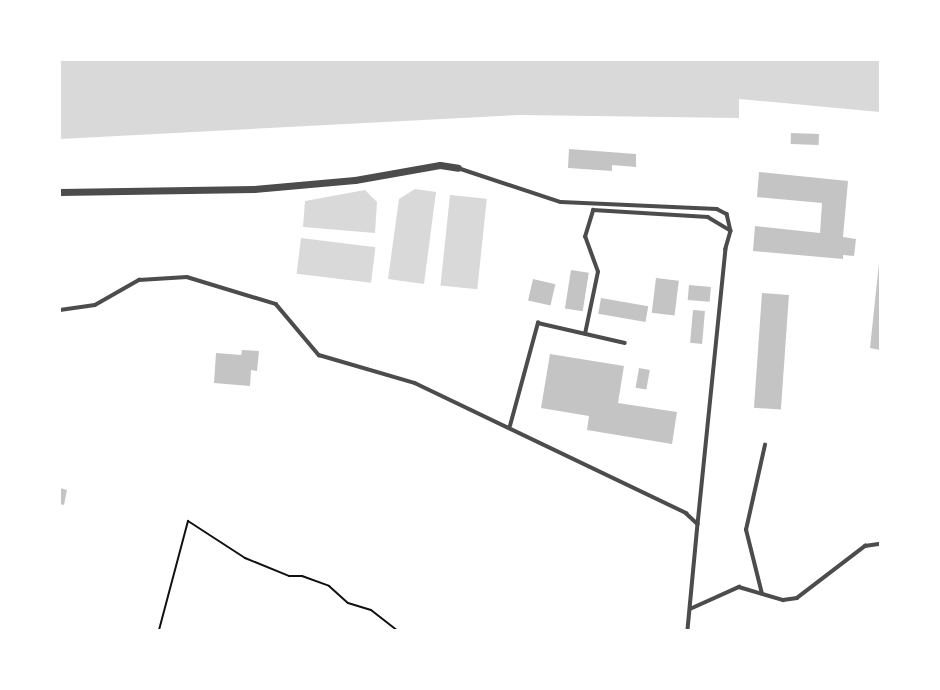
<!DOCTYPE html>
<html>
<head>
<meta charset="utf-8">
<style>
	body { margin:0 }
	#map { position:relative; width:940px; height:690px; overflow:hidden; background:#fff; font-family:"Alegreya Sans",sans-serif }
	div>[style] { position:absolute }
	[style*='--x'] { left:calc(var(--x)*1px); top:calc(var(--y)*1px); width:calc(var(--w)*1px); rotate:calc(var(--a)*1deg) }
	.water>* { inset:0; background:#d9d9d9; transform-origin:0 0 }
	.building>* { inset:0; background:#c4c4c4; transform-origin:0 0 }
	.path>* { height:2px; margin:-1px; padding:0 1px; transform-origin:1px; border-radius:1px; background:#111 }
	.service>* { height:3.5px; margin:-1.75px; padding:0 1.75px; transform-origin:1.75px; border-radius:1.75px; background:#4c4c4c }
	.minor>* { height:7px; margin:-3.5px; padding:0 3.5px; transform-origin:3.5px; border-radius:3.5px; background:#4c4c4c }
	span { translate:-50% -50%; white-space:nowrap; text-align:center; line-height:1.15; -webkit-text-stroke:5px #fff; paint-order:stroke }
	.frame { position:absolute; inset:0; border:61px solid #fff; pointer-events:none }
</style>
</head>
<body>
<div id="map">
	<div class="water">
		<i style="clip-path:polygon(60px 60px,880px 60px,880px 112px,739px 99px,739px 118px,519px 115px,60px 139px)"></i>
		<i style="clip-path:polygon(415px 189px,436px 192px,424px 284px,388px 279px,399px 199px)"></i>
		<i style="clip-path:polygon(365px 190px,377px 202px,375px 233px,303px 227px,305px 201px)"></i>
		<i style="left:450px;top:195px;width:37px;height:91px;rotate:6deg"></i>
		<i style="left:301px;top:238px;width:75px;height:36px;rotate:7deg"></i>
	</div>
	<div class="building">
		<i style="left:791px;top:133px;width:28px;height:11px;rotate:2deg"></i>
		<i style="clip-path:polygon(569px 149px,636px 154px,636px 167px,612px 165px,612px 171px,568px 168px)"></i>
		<i style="clip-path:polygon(759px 172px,848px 181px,843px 237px,856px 239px,854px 256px,843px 255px,843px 259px,753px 251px,755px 226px,820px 233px,822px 203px,757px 197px)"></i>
		<i style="clip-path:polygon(879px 263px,880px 263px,880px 350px,870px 348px)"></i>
		<i style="left:571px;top:270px;width:18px;height:39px;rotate:9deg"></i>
		<i style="left:656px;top:278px;width:23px;height:35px;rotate:7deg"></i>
		<i style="left:533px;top:279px;width:23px;height:22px;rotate:13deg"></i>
		<i style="left:689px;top:285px;width:22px;height:15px;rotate:5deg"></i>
		<i style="left:762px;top:293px;width:27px;height:115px;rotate:4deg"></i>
		<i style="left:601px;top:298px;width:48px;height:16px;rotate:10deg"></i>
		<i style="left:693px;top:310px;width:12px;height:33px;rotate:5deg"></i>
		<i style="clip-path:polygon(242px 350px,259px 351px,257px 371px,251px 370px,250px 386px,214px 383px,216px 353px,241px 355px)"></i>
		<i style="clip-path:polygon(550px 354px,624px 366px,618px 403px,677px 412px,672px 444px,587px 430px,589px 416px,541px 408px)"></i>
		<i style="left:639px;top:368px;width:11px;height:20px;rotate:10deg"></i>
		<i style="clip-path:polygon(60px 488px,67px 490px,64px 505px,60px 504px)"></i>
	</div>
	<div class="path">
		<i style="--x:159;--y:630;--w:113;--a:-75.1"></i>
		<i style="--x:188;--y:521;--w:68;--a:33"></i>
		<i style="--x:245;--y:558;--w:48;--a:22.2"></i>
		<i style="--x:289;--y:576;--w:13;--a:0"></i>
		<i style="--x:302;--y:576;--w:29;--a:20"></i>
		<i style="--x:329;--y:586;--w:25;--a:42"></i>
		<i style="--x:348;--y:603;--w:24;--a:17"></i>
		<i style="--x:371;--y:610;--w:33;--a:38"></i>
	</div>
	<div class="service">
		<i style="--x:458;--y:168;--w:108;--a:18.3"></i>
		<i style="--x:561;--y:202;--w:156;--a:2.6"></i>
		<i style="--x:717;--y:209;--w:11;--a:27"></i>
		<i style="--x:727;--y:214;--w:17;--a:77"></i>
		<i style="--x:731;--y:231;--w:19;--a:106"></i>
		<i style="--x:726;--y:249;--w:276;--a:95.8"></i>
		<i style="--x:60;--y:310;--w:35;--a:-8"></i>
		<i style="--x:95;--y:305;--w:51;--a:-29.6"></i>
		<i style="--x:139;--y:280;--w:48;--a:-3.6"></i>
		<i style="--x:187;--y:277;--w:93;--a:16.9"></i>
		<i style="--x:276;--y:304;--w:67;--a:49.9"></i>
		<i style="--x:319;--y:355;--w:100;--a:16.3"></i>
		<i style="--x:415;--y:383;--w:301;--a:25.6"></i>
		<i style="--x:686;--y:513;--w:16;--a:43"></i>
		<i style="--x:698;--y:524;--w:106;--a:95.4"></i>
		<i style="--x:585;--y:334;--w:63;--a:-78.2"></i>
		<i style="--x:598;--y:272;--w:37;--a:-110"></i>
		<i style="--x:585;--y:237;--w:28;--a:-73"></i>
		<i style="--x:593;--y:210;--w:115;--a:3.5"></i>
		<i style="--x:708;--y:217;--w:26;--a:31"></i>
		<i style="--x:510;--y:426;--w:107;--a:-74.8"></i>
		<i style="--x:538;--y:323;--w:89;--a:12.9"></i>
		<i style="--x:762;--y:594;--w:66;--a:-104"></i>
		<i style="--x:746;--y:530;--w:87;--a:-77.4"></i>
		<i style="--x:690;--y:609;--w:54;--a:-24.2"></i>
		<i style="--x:739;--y:587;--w:46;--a:16.5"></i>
		<i style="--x:783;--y:600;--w:14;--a:-8"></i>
		<i style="--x:797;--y:598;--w:86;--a:-37.4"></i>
		<i style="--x:865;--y:546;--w:15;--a:-8"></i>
	</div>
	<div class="minor">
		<i style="--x:60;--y:192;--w:194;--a:-0.9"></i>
		<i style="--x:254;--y:189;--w:101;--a:-5.1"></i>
		<i style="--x:355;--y:180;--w:86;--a:-10"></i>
		<i style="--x:440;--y:165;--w:18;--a:9"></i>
	</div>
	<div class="frame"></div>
</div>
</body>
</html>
